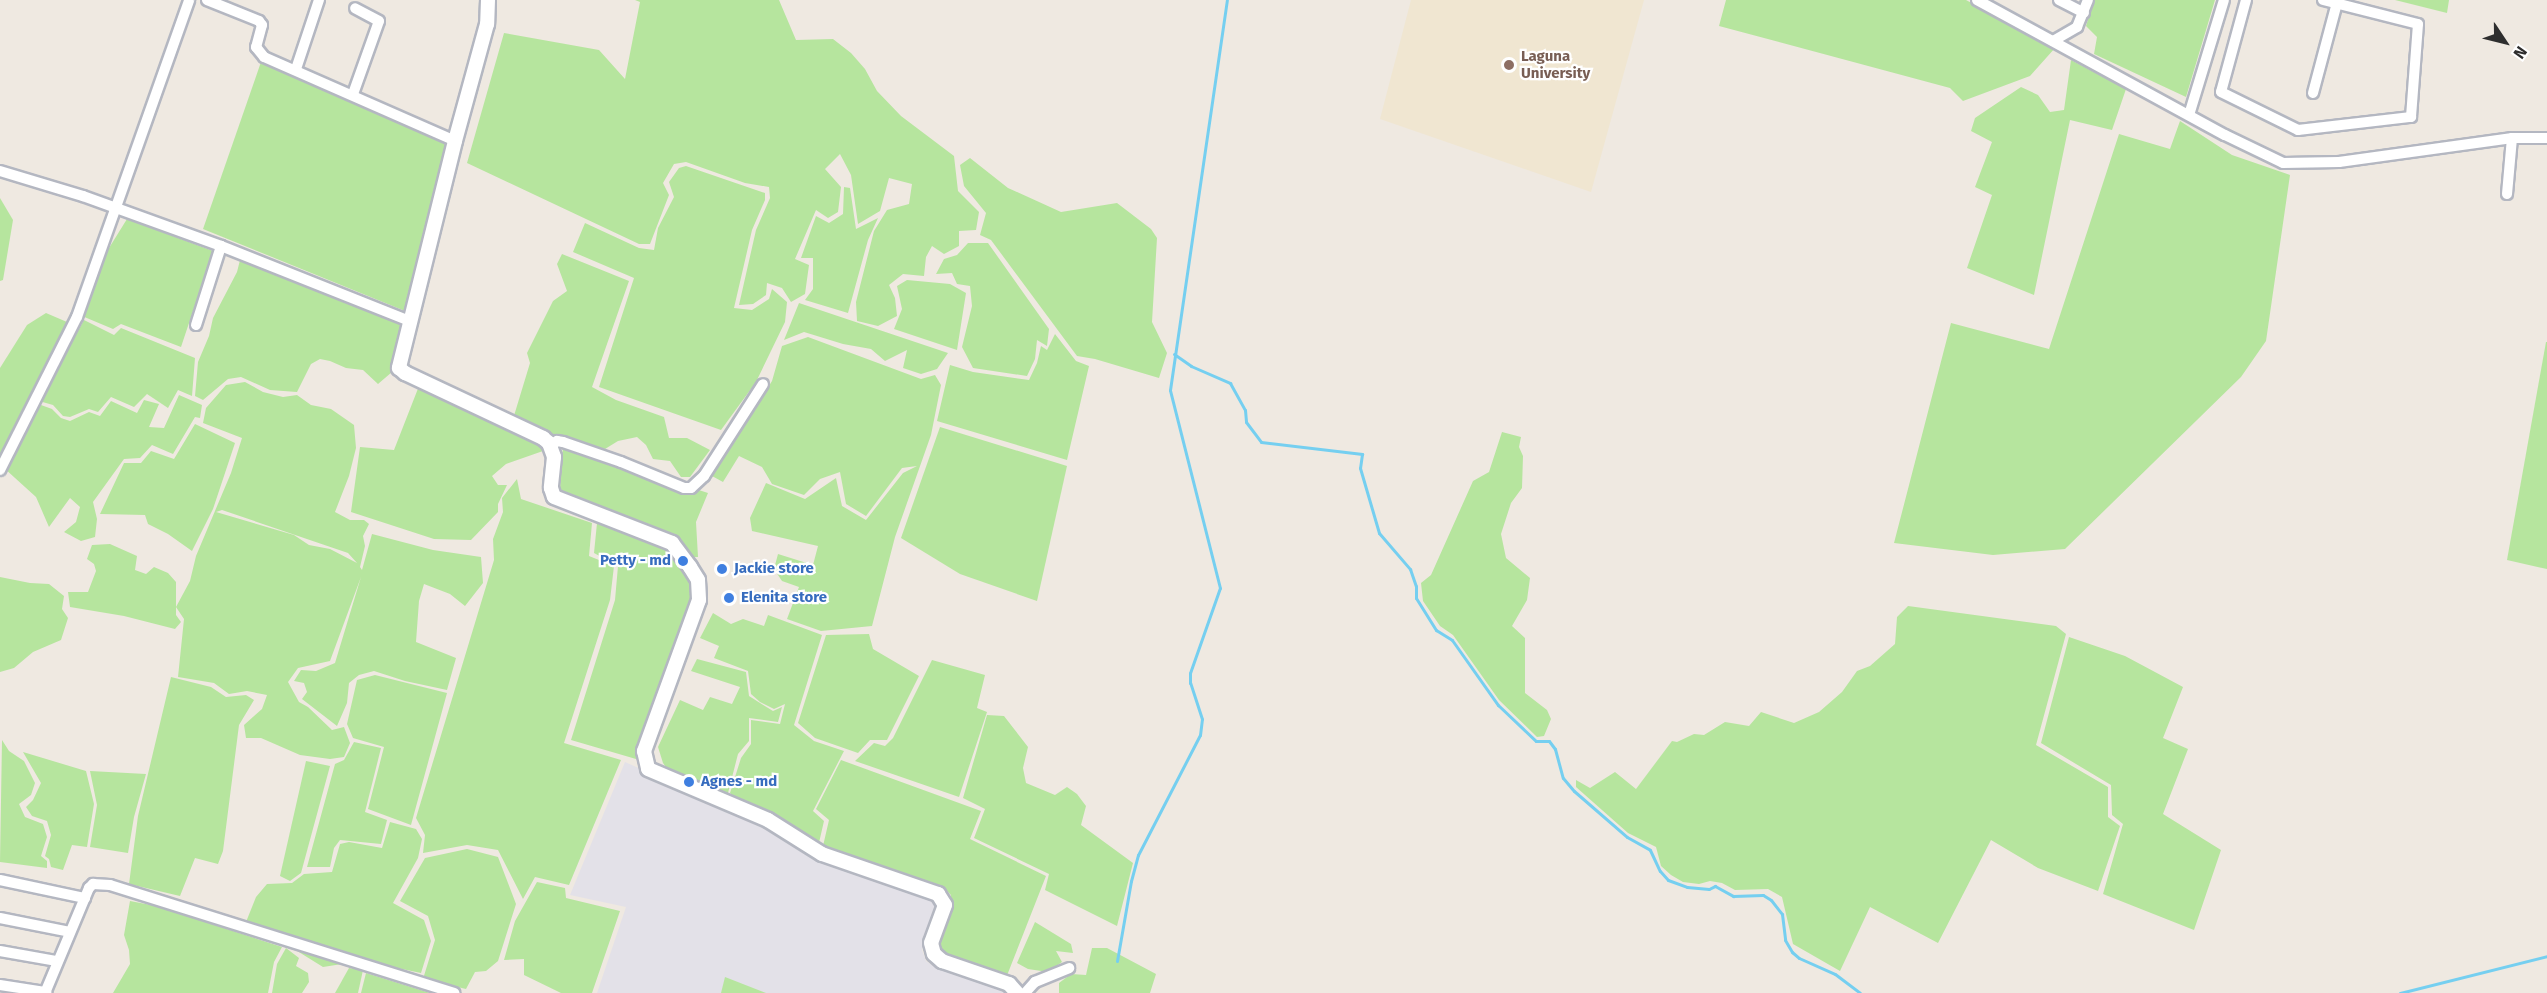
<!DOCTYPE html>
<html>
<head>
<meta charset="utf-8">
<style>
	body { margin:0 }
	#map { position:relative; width:2547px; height:993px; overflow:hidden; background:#efe9e1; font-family:"Fira Sans",sans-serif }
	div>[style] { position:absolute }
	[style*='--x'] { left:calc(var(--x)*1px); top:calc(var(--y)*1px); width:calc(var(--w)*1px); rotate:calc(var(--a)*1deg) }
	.industrial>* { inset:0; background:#e3e1e8 }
	.education>* { inset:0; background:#f0e6d1 }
	.green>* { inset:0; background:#b6e59e }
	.stream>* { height:3px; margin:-1.5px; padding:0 1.5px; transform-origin:1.5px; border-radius:1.5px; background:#75cff0 }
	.roads { filter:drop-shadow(2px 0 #b4b7c1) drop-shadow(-2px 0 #b4b7c1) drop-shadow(0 2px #b4b7c1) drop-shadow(0 -2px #b4b7c1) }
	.minor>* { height:10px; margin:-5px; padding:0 5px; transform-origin:5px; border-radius:5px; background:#fff }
	.tertiary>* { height:14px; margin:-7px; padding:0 7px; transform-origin:7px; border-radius:7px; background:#fff }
	.dots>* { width:16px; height:16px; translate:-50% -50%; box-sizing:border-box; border:3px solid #fff; border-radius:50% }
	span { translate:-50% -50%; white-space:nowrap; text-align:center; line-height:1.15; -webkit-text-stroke:4.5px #fff; paint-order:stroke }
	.education-label { font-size:15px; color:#785e54; font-weight:700 }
	.left { translate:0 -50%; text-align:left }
	.shop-label { font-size:15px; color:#366cbe; font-weight:700 }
	.right { translate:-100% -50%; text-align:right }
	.north { position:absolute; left:2475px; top:12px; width:60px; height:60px; -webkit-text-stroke:4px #fff; paint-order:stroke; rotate:125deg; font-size:16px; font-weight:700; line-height:24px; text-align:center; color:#2e2e2e }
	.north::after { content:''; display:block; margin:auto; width:21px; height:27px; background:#2e2e2e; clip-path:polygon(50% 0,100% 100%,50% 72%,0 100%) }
</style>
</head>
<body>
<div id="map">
	<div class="industrial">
		<i style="clip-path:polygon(625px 762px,932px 899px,936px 911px,922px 950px,926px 961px,935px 967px,1011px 993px,597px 993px,626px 907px,570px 895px)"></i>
	</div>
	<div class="education">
		<i style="clip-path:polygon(1411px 0,1644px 0,1591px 192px,1380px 119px)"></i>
	</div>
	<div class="green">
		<i style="clip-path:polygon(635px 0,779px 0,796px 40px,833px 39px,851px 53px,865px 69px,877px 91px,901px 116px,954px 156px,958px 191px,979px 212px,976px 230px,959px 231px,959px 246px,944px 254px,932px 246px,926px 257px,924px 276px,903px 274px,889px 285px,895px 298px,897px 316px,878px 326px,857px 321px,856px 302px,874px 231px,887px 210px,909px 204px,912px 184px,889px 178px,880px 211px,858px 224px,851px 175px,840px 154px,825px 169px,841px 187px,838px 212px,828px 218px,816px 210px,795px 259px,809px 265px,805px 294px,791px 302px,782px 288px,767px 283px,766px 295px,753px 304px,739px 305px,756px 230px,770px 198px,769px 187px,745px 183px,686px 162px,674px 164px,663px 183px,669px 195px,650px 244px,639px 244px,467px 163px,504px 33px,599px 50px,625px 79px,640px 2px)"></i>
		<i style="clip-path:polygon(1726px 0,1966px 0,2055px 48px,2030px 76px,1963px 101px,1950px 88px,1719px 26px)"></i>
		<i style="clip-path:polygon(2094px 0,2215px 0,2186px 97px,2094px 54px,2097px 37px,2086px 26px)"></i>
		<i style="clip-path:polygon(2395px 0,2449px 0,2447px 13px)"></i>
		<i style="clip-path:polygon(2071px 60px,2126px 89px,2112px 130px,2070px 120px,2034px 295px,1967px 268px,1992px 195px,1975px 187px,1992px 142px,1971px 131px,1975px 118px,2021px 87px,2038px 95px,2050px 112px,2064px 110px)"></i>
		<i style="clip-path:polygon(261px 62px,447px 142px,405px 311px,203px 229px)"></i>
		<i style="clip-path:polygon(2180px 121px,2232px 155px,2290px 175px,2266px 341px,2241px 377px,2065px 549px,1993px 555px,1894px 543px,1951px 323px,2049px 349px,2119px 134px,2170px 149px)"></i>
		<i style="clip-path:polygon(970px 158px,1008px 188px,1061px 212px,1117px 203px,1151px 229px,1157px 238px,1152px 322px,1167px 353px,1159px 378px,1095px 359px,1077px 356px,991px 240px,980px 235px,986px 213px,964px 186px,960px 165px)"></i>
		<i style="clip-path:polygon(686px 166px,765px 193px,765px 200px,752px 230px,734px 308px,752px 310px,769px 299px,772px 289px,787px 302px,785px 322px,756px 382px,721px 430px,599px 387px,634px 278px,573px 252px,585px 223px,639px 248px,654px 250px,658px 228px,674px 197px,669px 182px,679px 168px)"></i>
		<i style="clip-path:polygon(844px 187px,850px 188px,856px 229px,878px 218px,868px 240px,848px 313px,805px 300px,813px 289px,813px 258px,801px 258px,816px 216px,829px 223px,843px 214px)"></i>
		<i style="clip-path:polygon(0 198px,13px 220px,3px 280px,0 281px)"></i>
		<i style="clip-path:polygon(127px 219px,213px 251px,181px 347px,121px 324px,113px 329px,82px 316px,96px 269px)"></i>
		<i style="clip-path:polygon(968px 243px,988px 243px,1049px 329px,1047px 346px,1037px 340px,1035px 359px,1027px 376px,973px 368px,962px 347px,972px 306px,970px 286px,957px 284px,952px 273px,936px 274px,944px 259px,957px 255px)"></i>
		<i style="clip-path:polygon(562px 254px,629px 281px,592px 387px,616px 400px,664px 417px,669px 438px,687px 438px,710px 450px,690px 477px,681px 477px,670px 461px,653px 459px,646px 445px,637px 437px,618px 441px,605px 449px,560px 436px,550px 436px,513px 419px,530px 363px,527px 353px,553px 301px,567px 291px,557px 264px)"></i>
		<i style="clip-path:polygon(240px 260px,404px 322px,392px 363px,392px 372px,378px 384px,363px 370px,346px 368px,330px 361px,320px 359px,311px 364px,297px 392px,270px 390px,241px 377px,228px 379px,203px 400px,195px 396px,198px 362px,209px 336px,213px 318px,237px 272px)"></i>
		<i style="clip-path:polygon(907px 280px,950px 284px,966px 293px,957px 350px,894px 329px,902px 309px,897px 286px)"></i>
		<i style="clip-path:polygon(799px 303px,948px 353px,937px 369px,921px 374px,903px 368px,907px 350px,885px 361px,871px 349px,843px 344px,804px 332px,784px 340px)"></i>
		<i style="clip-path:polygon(46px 313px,67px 322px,0 457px,0 368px,27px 325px)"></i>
		<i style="clip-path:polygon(84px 320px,114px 335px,121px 328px,195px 358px,192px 396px,178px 390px,168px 408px,147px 394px,134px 407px,111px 397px,98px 412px,89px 409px,70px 417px,63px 416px,53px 405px,39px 401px)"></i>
		<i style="clip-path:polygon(1055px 334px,1076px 361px,1089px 366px,1067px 460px,937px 421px,950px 365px,973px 372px,1029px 380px,1037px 363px,1041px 346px,1047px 350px)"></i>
		<i style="clip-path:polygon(808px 337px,921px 379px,935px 375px,941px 385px,931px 435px,895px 537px,872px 626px,821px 631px,787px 619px,799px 587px,782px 581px,774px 569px,778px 554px,813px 565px,818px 546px,752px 531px,750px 518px,766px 483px,805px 499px,836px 478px,842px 506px,866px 520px,903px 473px,917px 466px,902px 468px,866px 516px,846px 504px,840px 472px,820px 479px,804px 495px,772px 484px,762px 467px,739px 456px,723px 482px,712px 476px,772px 381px,782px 346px)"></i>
		<i style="clip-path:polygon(2546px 342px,2547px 342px,2547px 569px,2507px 560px)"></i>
		<i style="clip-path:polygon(evenodd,245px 382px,263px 392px,283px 397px,297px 395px,311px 405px,331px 409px,354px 425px,356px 448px,349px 476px,335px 512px,350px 520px,364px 520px,369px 524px,363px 536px,365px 546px,360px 567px,362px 570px,372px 534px,433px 550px,481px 557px,483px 583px,465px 606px,450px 594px,424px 584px,419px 601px,416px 642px,456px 658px,447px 690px,405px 681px,374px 671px,359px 675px,349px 683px,347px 703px,337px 726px,302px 699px,307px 692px,304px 683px,294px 681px,301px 670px,316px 671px,335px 663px,361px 577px,330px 661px,298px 668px,288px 682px,299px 702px,308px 707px,332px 730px,344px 727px,350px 743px,344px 757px,330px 759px,300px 755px,261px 738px,246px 738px,244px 725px,262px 709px,267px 695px,247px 691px,229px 694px,214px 683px,178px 677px,184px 619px,176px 607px,190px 581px,196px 556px,231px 473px,242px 438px,203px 423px,206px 408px,226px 385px,245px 382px,222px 510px,348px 553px,357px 563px,330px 549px,309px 545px,294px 535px,216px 512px,222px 510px)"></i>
		<i style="clip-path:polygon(419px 386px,538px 441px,543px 451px,506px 464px,492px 476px,498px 485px,507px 485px,498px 504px,498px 512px,471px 540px,434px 539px,351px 512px,360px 447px,394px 450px)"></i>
		<i style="clip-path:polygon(179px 395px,202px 405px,200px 418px,195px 417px,173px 454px,152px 445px,140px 458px,124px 459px,93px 502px,97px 519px,95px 537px,81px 541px,64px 532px,76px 522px,80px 507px,70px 498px,49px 527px,36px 497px,4px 468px,41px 405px,52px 409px,61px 418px,70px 421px,89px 412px,100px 416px,111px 401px,137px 413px,144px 400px,159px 404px,149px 427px,164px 428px)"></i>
		<i style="clip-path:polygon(195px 424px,235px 443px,213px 509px,192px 551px,168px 534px,148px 524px,145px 515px,100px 514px,124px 463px,141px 463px,151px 451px,174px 459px)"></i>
		<i style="clip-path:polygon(940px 427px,1067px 466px,1037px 601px,960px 574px,901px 538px)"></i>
		<i style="clip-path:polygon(1502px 432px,1521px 437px,1519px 447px,1523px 456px,1522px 488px,1511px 503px,1501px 534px,1506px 558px,1530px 578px,1527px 600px,1512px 626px,1525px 638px,1525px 693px,1547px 710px,1551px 719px,1544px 736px,1537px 737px,1499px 700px,1453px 635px,1440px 626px,1423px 601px,1421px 583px,1431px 575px,1473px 481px,1489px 472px)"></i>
		<i style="clip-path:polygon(563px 446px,708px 493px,696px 522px,698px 557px,691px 557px,567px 497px,560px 488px)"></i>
		<i style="clip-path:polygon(517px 479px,521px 499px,592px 523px,589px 556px,614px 566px,610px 600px,564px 743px,621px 760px,569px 885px,535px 877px,523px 899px,498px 850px,467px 845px,423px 853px,425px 835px,416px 818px,494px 560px,493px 539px,503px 512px,502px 498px)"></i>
		<i style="clip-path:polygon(597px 523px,647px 538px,670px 553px,690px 581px,692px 602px,636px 759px,571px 740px,615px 600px,618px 566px,594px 553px)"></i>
		<i style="clip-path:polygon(110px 544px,137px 556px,135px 570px,146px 574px,154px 567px,168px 573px,176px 582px,176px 615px,181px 622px,175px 629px,124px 616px,70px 607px,68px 592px,88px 592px,96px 571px,94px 564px,87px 559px,92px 545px)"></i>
		<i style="clip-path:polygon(0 577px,30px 583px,49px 584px,64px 596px,62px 609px,68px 618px,61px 640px,33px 652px,14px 668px,0 672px)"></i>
		<i style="clip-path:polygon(1908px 606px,2056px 626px,2066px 634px,2036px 745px,2108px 787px,2108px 817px,2120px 826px,2098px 891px,2038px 868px,1991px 840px,1938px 943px,1870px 907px,1840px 971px,1793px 944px,1782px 897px,1768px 889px,1735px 890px,1722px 883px,1710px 881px,1699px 884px,1683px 882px,1671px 875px,1661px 866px,1656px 847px,1628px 833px,1576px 787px,1576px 780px,1590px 788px,1615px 772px,1636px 789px,1672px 741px,1677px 742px,1694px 734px,1704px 735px,1725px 722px,1749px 726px,1761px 712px,1794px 723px,1819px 712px,1842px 692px,1857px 671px,1870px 666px,1895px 644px,1897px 617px)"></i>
		<i style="clip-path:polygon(713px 613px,731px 624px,743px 619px,764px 626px,768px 615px,822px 635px,794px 725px,814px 741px,844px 751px,813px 811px,824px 821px,818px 847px,754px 804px,737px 801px,730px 793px,741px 758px,751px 744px,751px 720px,780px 724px,785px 704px,774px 709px,760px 702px,751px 694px,748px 671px,714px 658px,719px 646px,700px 638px)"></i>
		<i style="clip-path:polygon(869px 634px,873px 649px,919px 676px,887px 740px,870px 740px,858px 753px,815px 738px,798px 723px,826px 635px)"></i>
		<i style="clip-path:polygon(2069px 637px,2125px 656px,2183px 687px,2163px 738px,2188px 749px,2163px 814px,2221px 850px,2194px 930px,2103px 894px,2123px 824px,2112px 815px,2111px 785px,2041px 743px)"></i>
		<i style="clip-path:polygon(697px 659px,746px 672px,749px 696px,773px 711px,782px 707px,778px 722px,749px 718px,749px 741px,738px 754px,727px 797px,672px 776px,663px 763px,658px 747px,680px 700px,703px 710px,710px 697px,732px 704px,740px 687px,691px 671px)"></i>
		<i style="clip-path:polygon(932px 660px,985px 675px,977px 708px,987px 712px,959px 797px,855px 761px,874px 743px,885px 746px,893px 738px)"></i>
		<i style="clip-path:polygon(375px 675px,447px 693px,411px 825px,368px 809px,384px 747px,353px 738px,347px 724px,357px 680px)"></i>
		<i style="clip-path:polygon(171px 677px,211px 687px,226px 697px,246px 695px,254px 700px,239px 725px,223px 851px,218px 864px,195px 858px,180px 896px,129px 884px,138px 816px)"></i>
		<i style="clip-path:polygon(987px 715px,1004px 716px,1028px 747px,1023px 768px,1026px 783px,1055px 795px,1067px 787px,1077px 794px,1086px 806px,1081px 825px,1133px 863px,1117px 926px,1045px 890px,1049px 874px,974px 838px,985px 809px,963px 798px)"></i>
		<i style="clip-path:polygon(2px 740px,9px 751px,24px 761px,35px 783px,31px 795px,19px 804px,25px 817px,43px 824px,47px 837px,41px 856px,47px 861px,47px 868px,0 862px)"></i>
		<i style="clip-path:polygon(354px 742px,381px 748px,365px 812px,387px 820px,381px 844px,340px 840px,334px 848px,330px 867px,307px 867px,335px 764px,344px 760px)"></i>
		<i style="clip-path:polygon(23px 752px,86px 771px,94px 804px,87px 847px,72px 845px,63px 870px,51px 867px,49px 859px,45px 856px,51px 835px,47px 821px,32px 816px,26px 807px,33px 800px,41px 783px)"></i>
		<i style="clip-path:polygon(841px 760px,981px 811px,970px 839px,1046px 876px,1006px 978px,938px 952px,935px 944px,951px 895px,942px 886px,823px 846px,829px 820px,816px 809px)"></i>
		<i style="clip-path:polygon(306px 761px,330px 766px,301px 873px,290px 881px,280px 876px)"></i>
		<i style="clip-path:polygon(90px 771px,146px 774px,134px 817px,128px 853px,90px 847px,97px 805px)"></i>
		<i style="clip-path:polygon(390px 822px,416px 829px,422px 839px,418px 858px,393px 903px,424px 920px,431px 941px,421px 973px,369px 962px,356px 965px,342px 964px,323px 967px,294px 949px,293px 938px,246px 922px,256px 897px,267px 884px,292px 883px,304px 874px,332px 872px,340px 844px,349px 842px,382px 848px)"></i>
		<i style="clip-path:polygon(467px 849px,498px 857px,516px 904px,498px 961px,486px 971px,475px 972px,466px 989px,423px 979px,435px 940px,428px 916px,400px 901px,425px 858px)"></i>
		<i style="clip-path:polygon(537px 882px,565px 888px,566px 898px,620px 911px,592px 993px,561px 993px,524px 975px,524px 959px,504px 960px,515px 921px)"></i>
		<i style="clip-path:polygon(130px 901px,156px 906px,282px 947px,274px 962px,268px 993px,113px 993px,130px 964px,129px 950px,124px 935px)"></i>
		<i style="clip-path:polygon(1035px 922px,1071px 944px,1073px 953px,1056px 951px,1062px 962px,1048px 972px,1028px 969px,1017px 963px)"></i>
		<i style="clip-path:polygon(286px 948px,299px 958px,296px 966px,308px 973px,309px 982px,302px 993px,272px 993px,277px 964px)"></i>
		<i style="clip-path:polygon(1092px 948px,1107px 948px,1156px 974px,1150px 993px,1059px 993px,1059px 983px,1071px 974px,1086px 975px)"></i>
		<i style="clip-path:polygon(349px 968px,363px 970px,358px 993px,335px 993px)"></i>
		<i style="clip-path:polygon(366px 973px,430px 993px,361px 993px)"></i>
		<i style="clip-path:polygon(725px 977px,766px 993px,721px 993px)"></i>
	</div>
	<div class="stream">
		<i style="--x:1174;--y:354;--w:21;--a:35"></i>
		<i style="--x:1191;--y:366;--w:43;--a:23.6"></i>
		<i style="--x:1230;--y:383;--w:31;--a:61"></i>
		<i style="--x:1245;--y:410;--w:12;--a:85"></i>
		<i style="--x:1246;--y:422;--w:25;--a:53"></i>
		<i style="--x:1261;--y:442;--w:102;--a:6.8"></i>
		<i style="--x:1362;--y:454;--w:14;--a:98"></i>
		<i style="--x:1360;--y:468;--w:68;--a:73.7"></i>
		<i style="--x:1379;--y:533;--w:48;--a:49.3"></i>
		<i style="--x:1410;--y:569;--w:18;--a:71"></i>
		<i style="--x:1416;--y:586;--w:12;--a:90"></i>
		<i style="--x:1416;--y:598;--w:38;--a:58"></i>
		<i style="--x:1436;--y:630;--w:19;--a:32"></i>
		<i style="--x:1452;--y:640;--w:80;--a:54.7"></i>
		<i style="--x:1498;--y:705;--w:52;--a:43.5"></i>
		<i style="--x:1536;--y:741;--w:13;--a:0"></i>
		<i style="--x:1549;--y:741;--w:10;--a:53"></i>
		<i style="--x:1555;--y:749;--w:30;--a:75"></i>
		<i style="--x:1563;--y:778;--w:17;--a:50"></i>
		<i style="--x:1574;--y:791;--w:70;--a:41"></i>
		<i style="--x:1627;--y:837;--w:26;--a:29"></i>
		<i style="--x:1650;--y:850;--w:23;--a:65"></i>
		<i style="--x:1660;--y:871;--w:12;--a:48"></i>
		<i style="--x:1668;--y:880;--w:20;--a:20"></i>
		<i style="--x:1687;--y:887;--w:22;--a:5"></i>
		<i style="--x:1709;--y:889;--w:7;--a:-27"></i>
		<i style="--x:1715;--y:886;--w:21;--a:29"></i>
		<i style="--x:1733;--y:896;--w:30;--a:-2"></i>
		<i style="--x:1763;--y:895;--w:9;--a:32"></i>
		<i style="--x:1771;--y:900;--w:18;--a:52"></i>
		<i style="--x:1782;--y:914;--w:26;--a:83"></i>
		<i style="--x:1785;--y:940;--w:14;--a:60"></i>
		<i style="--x:1792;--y:952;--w:9;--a:41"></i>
		<i style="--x:1799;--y:958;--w:39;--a:24"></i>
		<i style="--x:1835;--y:974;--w:31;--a:37"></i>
		<i style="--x:1117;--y:961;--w:81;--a:-80.1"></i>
		<i style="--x:1131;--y:881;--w:27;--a:-75"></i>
		<i style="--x:1138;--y:855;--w:135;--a:-62.7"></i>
		<i style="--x:1200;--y:735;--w:16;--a:-83"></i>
		<i style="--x:1202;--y:719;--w:38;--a:-108"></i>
		<i style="--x:1190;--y:683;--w:10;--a:-90"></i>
		<i style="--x:1190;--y:673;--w:90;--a:-70.6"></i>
		<i style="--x:1220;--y:588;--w:204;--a:-104.2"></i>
		<i style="--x:1170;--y:390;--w:394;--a:-81.7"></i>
		<i style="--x:2400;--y:993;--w:152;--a:-14.1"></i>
	</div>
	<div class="roads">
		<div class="minor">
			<i style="--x:207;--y:0;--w:56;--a:22"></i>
			<i style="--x:259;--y:21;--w:5;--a:53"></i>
			<i style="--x:262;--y:25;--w:23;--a:105"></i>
			<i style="--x:256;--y:47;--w:13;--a:51"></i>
			<i style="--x:264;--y:57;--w:209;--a:23.7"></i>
			<i style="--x:1977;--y:0;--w:282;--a:28.6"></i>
			<i style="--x:2225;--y:135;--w:64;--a:25.8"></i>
			<i style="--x:2283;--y:163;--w:56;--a:-1"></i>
			<i style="--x:2339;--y:162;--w:175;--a:-7.9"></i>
			<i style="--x:2512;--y:138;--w:35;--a:0"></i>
			<i style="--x:2059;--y:0;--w:28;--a:27"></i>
			<i style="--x:2246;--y:0;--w:95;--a:105.2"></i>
			<i style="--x:2221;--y:92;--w:86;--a:26.3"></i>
			<i style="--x:2298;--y:130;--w:114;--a:-6.6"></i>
			<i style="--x:2411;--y:117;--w:93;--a:-85.7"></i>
			<i style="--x:2418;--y:24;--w:98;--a:-165.8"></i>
			<i style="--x:2053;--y:41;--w:28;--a:-30"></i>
			<i style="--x:2077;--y:27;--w:29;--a:-68"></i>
			<i style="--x:296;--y:69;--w:73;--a:-71.6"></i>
			<i style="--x:2313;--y:93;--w:93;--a:-75.1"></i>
			<i style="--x:353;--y:94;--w:77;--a:-70.4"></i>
			<i style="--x:379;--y:21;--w:27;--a:-152"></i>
			<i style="--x:2189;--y:115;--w:120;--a:-73.1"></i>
			<i style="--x:0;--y:171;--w:87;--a:16.8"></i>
			<i style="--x:83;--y:196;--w:147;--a:19.9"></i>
			<i style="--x:221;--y:246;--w:202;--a:21.7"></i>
			<i style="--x:2507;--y:194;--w:56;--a:-84.9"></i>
			<i style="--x:196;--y:325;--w:83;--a:-72.4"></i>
			<i style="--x:551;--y:446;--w:8;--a:-40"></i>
			<i style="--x:557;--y:441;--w:6;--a:9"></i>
			<i style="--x:563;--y:442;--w:61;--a:19"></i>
			<i style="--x:621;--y:462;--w:68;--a:22.4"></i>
			<i style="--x:684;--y:488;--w:7;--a:0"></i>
			<i style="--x:691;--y:488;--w:18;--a:-43"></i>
			<i style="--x:704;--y:476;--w:109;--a:-57.3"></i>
			<i style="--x:0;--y:470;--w:171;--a:-63.3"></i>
			<i style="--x:77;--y:317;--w:336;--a:-70.5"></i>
			<i style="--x:0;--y:880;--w:87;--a:12"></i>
			<i style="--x:0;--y:918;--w:71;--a:11.3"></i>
			<i style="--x:0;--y:951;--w:58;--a:10"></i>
			<i style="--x:0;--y:985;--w:47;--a:8.7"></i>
			<i style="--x:45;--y:993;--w:114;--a:-67.3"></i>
			<i style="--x:89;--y:888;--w:6;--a:-45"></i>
			<i style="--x:93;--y:884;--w:17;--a:3"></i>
			<i style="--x:110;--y:885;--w:361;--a:17.4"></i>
			<i style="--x:1025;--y:993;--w:15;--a:-48"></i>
			<i style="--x:1035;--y:982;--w:37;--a:-22"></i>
		</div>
		<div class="tertiary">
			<i style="--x:488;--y:0;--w:24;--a:92"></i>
			<i style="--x:487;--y:24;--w:121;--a:105.3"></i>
			<i style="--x:455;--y:141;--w:234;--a:103.9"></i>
			<i style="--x:399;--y:368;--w:8;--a:40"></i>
			<i style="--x:405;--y:373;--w:153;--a:25.2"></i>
			<i style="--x:543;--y:438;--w:8;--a:40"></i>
			<i style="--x:549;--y:443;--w:15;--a:70"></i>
			<i style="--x:554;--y:457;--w:31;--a:96"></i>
			<i style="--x:551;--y:488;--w:9;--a:72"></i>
			<i style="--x:554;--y:497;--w:127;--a:21.3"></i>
			<i style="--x:672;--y:543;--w:30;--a:53"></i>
			<i style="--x:690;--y:567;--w:15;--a:58"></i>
			<i style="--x:698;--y:580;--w:20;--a:87"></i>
			<i style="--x:699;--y:600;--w:161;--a:110"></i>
			<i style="--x:644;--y:751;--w:18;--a:77"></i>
			<i style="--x:648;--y:769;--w:130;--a:23"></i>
			<i style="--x:768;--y:820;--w:64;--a:32.2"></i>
			<i style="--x:822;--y:854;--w:123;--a:19"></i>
			<i style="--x:938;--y:894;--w:13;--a:58"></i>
			<i style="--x:945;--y:905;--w:40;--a:110.2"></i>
			<i style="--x:931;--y:943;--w:11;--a:75"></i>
			<i style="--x:934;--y:954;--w:11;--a:41"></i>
			<i style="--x:942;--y:961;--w:71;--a:18.9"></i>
			<i style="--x:1009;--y:984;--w:12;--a:48"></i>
		</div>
	</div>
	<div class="dots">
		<i style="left:1509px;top:65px;background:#8d6e63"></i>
		<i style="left:683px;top:561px;background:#3f7fe0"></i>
		<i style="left:722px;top:569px;background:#3f7fe0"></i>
		<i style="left:729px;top:598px;background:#3f7fe0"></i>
		<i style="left:689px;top:782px;background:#3f7fe0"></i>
	</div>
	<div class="education-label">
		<span class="left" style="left:1521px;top:65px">Laguna<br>University</span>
	</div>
	<div class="shop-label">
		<span class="right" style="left:671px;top:561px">Petty - md</span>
		<span class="left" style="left:734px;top:569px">Jackie store</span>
		<span class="left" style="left:741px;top:598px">Elenita store</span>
		<span class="left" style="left:701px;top:782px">Agnes - md</span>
	</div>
	<div class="north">N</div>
</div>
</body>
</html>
